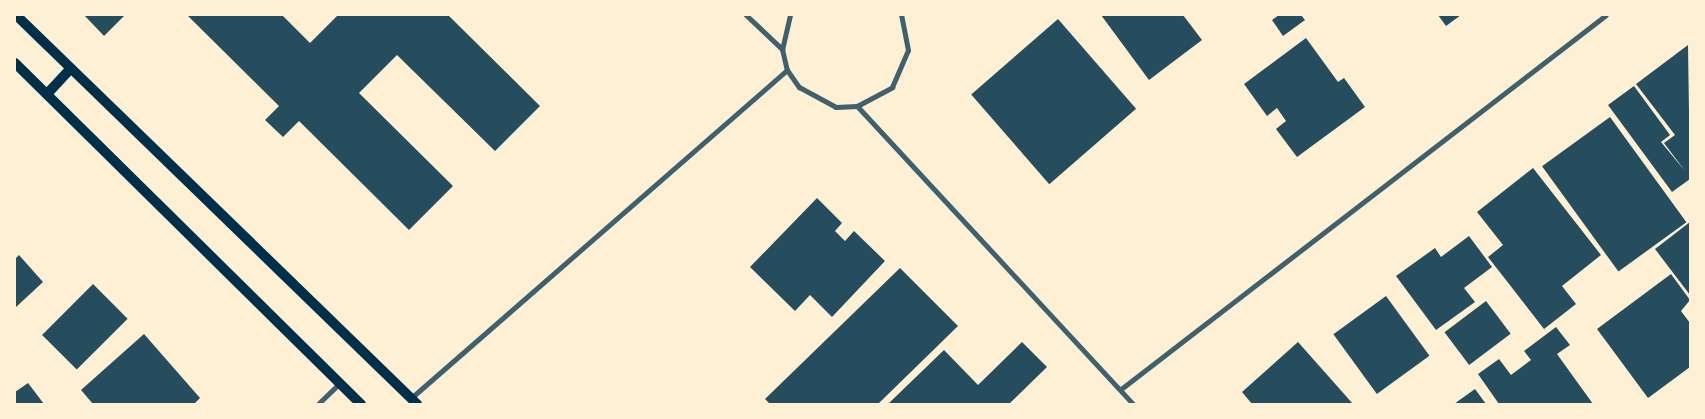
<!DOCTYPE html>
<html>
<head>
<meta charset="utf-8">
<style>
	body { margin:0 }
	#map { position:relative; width:1705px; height:419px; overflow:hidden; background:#fdf0d5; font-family:"Space Grotesk",sans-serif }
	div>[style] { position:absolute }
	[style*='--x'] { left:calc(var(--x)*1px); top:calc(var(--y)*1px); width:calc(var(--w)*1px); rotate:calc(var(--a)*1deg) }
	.building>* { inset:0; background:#264d5e; transform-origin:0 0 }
	.minor>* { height:5px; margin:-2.5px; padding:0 2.5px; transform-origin:2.5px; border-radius:2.5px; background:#3f606c }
	.secondary>* { height:10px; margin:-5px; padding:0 5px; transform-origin:5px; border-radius:5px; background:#003049 }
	span { translate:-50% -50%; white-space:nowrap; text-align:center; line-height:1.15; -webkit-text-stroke:4.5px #fdf0d5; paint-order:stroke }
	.frame { position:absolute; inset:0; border:16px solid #fdf0d5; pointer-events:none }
</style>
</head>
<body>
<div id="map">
	<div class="building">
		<i style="clip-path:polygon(84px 15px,125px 15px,104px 36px)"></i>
		<i style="clip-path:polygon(187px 15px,282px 15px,310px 43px,338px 15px,448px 15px,540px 106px,495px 151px,397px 55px,359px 93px,453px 186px,409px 230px,299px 121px,283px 137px,265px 120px,279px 106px)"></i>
		<i style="clip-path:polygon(1101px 15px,1183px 15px,1202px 40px,1149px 80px)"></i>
		<i style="clip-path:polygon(1279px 15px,1301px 15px,1305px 20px,1283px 36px,1272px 20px)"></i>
		<i style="clip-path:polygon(1438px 15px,1461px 15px,1446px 26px)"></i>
		<i style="left:1058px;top:19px;width:119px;height:115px;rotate:49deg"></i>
		<i style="clip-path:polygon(1306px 38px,1338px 82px,1344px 78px,1365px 107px,1297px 157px,1276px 129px,1286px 121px,1277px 108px,1267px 116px,1244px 84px)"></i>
		<i style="clip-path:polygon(1688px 45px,1690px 179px,1672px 192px,1608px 105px,1634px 86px,1670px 135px,1661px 142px,1685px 171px,1664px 143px,1675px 135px,1636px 84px)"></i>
		<i style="left:1610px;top:117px;width:130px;height:84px;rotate:54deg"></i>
		<i style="clip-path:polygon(1533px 168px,1601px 255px,1562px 286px,1576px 304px,1544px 329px,1488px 257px,1503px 245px,1477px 212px)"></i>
		<i style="clip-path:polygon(817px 198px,842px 223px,835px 231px,845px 241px,854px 231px,885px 261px,832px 317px,810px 295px,795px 311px,750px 267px)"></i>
		<i style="clip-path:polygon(1690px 222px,1690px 295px,1655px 249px)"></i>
		<i style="clip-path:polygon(1469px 236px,1492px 267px,1464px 288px,1475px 302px,1436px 330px,1396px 276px,1435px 248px,1441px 257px)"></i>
		<i style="clip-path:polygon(19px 255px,43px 282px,15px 308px,15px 259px)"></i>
		<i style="clip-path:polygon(900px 268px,958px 326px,878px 404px,770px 404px,765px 399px)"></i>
		<i style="clip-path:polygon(1671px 274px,1690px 300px,1681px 311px,1690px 323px,1690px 367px,1648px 398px,1597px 329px)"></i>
		<i style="left:93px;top:284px;width:49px;height:72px;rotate:45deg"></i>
		<i style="left:1386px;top:296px;width:74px;height:65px;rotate:54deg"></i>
		<i style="left:1486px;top:301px;width:41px;height:52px;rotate:53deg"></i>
		<i style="clip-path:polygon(1556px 327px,1570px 345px,1557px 354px,1593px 404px,1499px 404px,1478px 374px,1499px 359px,1511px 375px,1531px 360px,1524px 351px)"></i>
		<i style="clip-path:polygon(144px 334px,200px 398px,194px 404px,93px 404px,81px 390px)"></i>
		<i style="clip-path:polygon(1022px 342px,1047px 367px,1009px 404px,888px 404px,944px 350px,978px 385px)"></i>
		<i style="clip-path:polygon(1298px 342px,1353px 404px,1252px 404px,1242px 392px)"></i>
		<i style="clip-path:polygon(28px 383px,44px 404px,15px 404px,15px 392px)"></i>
		<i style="clip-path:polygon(1475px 389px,1486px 404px,1454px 404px)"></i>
	</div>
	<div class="minor">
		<i style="--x:746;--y:15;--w:50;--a:43.4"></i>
		<i style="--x:790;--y:15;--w:35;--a:103"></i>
		<i style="--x:782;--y:49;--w:22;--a:77"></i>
		<i style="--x:787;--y:70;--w:21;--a:55"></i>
		<i style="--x:799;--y:87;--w:42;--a:28.4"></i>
		<i style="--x:836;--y:107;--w:21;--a:-3"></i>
		<i style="--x:857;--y:106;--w:40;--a:-28"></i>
		<i style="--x:892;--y:87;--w:40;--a:-66.6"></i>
		<i style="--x:908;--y:50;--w:36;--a:-101"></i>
		<i style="--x:857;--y:106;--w:406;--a:47.2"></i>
		<i style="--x:1121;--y:389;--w:612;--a:-37.64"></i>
		<i style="--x:411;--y:398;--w:499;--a:-41.1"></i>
		<i style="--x:318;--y:404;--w:30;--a:-44"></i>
	</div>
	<div class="secondary">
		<i style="--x:16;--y:15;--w:559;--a:44.13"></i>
		<i style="--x:15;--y:63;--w:486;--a:44.6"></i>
		<i style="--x:47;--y:94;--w:35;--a:-47"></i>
	</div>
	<div class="frame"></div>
</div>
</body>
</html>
